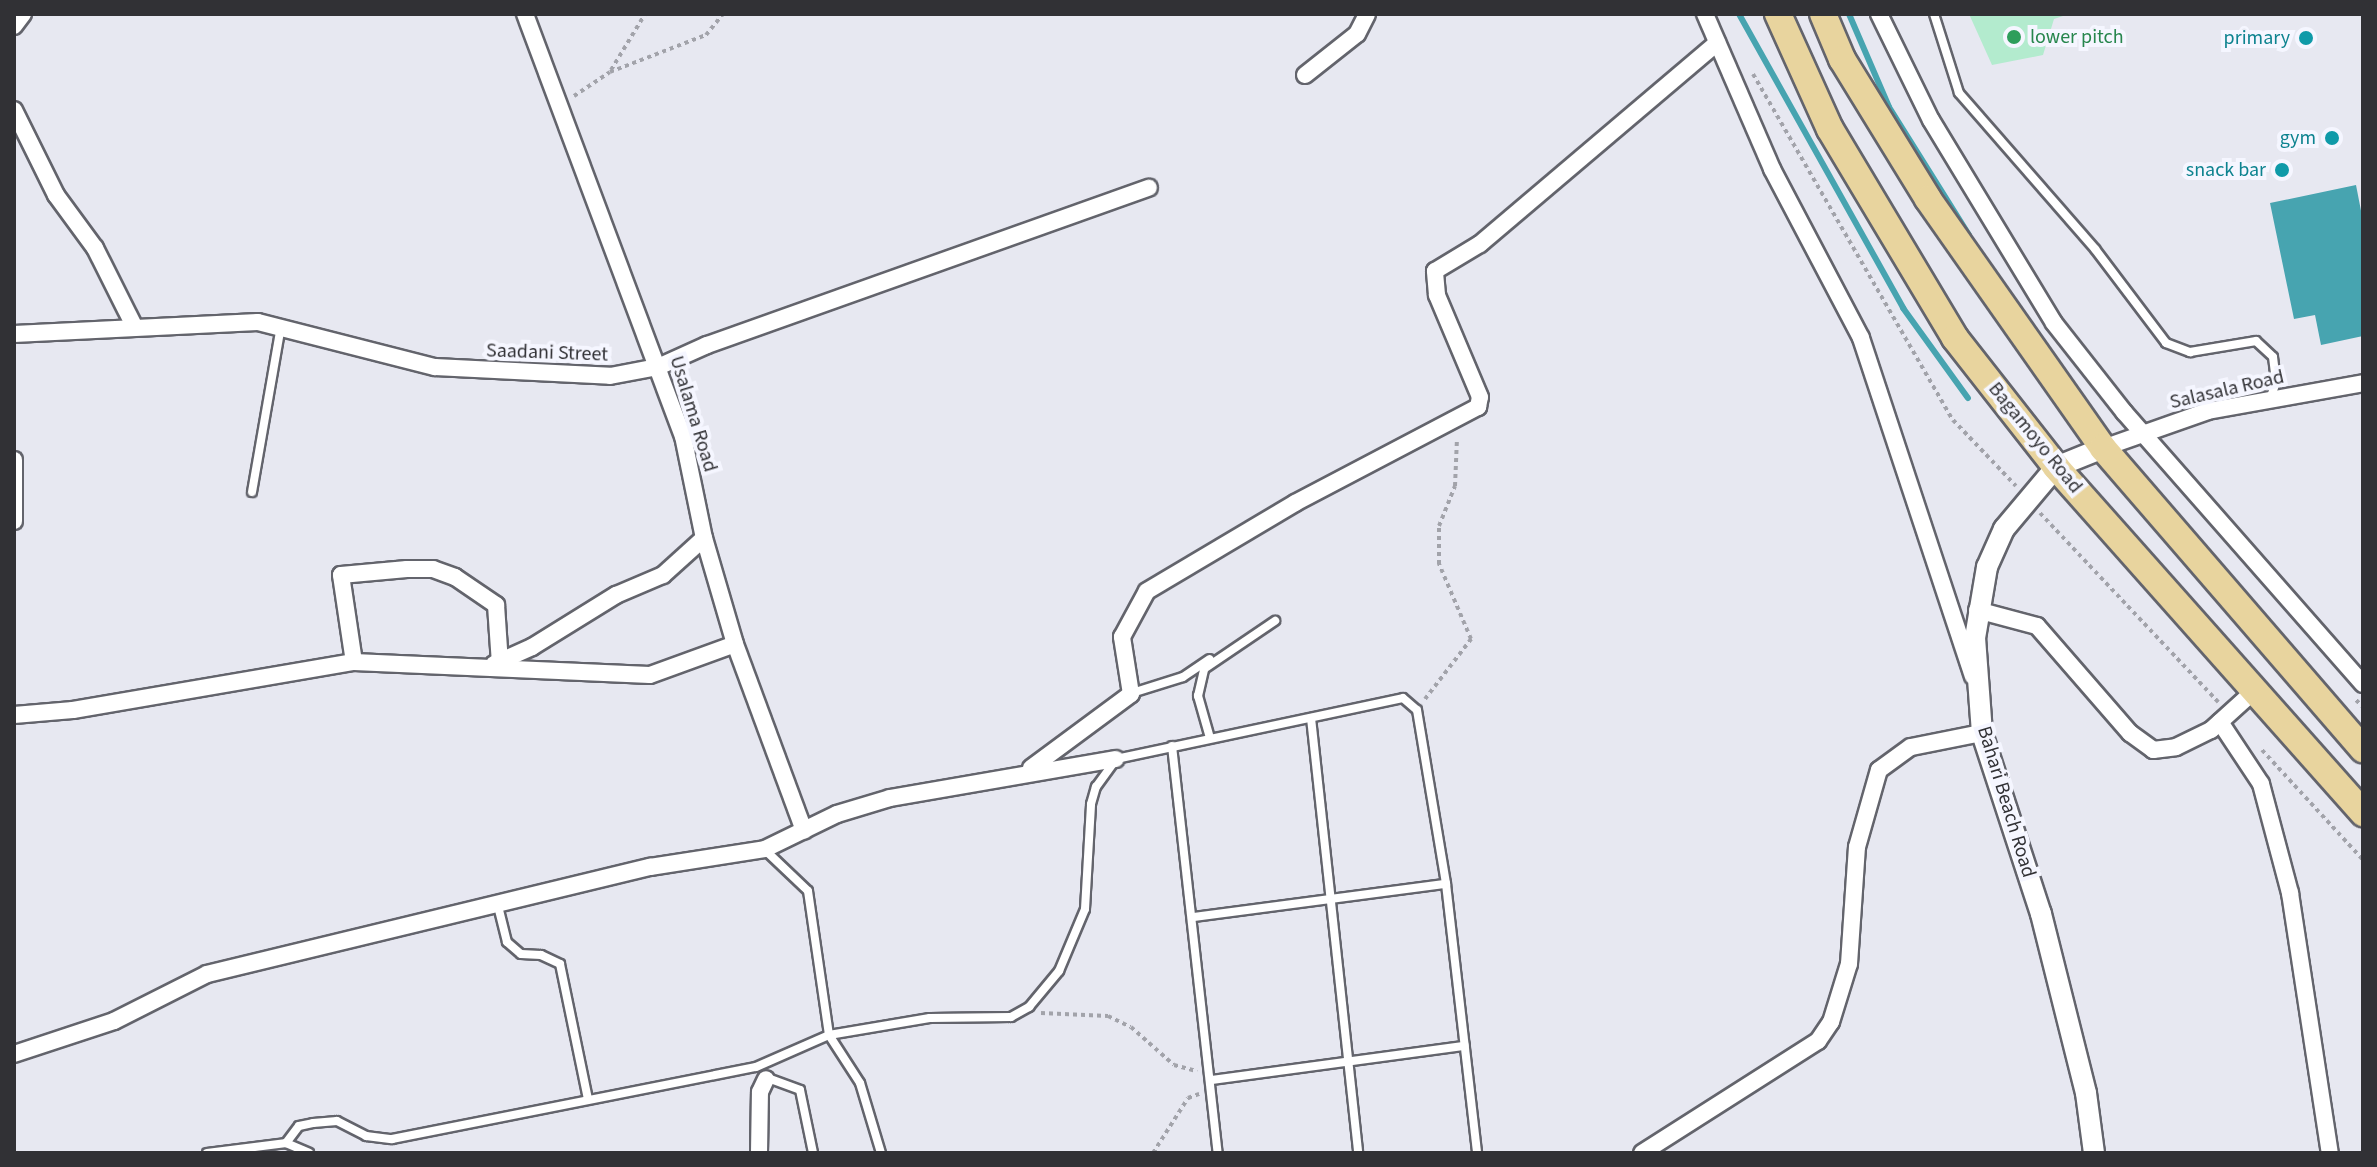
<!DOCTYPE html>
<html>
<head>
<meta charset="utf-8">
<style>
	body { margin:0 }
	#map { position:relative; width:2377px; height:1167px; overflow:hidden; background:#e7e8f1; font-family:"Source Sans 3",sans-serif }
	div>[style] { position:absolute }
	[style*='--x'] { left:calc(var(--x)*1px); top:calc(var(--y)*1px); width:calc(var(--w)*1px); rotate:calc(var(--a)*1deg) }
	.green>* { inset:0; background:#b3ebce }
	.water>* { inset:0; background:#47a4b0 }
	.stream>* { height:6px; margin:-3px; padding:0 3px; transform-origin:3px; border-radius:3px; background:#47a4b0 }
	.path>* { height:4px; margin-top:-2px; transform-origin:0; background:repeating-linear-gradient(90deg,#a2a3aa 0 4px,transparent 0 8px) }
	.roads { filter:drop-shadow(2px 0 #63646c) drop-shadow(-2px 0 #63646c) drop-shadow(0 2px #63646c) drop-shadow(0 -2px #63646c) }
	.service>* { height:8px; margin:-4px; padding:0 4px; transform-origin:4px; border-radius:4px; background:#fff }
	.minor>* { height:16px; margin:-8px; padding:0 8px; transform-origin:8px; border-radius:8px; background:#fff }
	.tertiary>* { height:20px; margin:-10px; padding:0 10px; transform-origin:10px; border-radius:10px; background:#fff }
	.trunk>* { height:26px; margin:-13px; padding:0 13px; transform-origin:13px; border-radius:13px; background:#e8d49e }
	.dots>* { width:22px; height:22px; translate:-50% -50%; box-sizing:border-box; border:4px solid #f5f6ff; border-radius:50% }
	span { translate:-50% -50%; white-space:nowrap; text-align:center; line-height:1.15; -webkit-text-stroke:8px #f5f6ff; paint-order:stroke }
	.leisure-label { font-size:20px; color:#27864d }
	.left { translate:0 -50%; text-align:left }
	.culture-label { font-size:20px; color:#0d838f }
	.right { translate:-100% -50%; text-align:right }
	.street-label { font-size:20px; color:#313135 }
	.frame { position:absolute; inset:0; border:16px solid #313135; pointer-events:none }
</style>
</head>
<body>
<div id="map">
	<div class="green">
		<i style="clip-path:polygon(1969px 14px,2069px 14px,2054px 19px,2043px 55px,1992px 65px)"></i>
	</div>
	<div class="water">
		<i style="clip-path:polygon(2356px 185px,2363px 221px,2363px 336px,2321px 345px,2315px 315px,2294px 319px,2270px 203px)"></i>
	</div>
	<div class="stream">
		<i style="--x:1739;--y:14;--w:337;--a:60.8"></i>
		<i style="--x:1903;--y:308;--w:111;--a:54.2"></i>
		<i style="--x:1849;--y:14;--w:101;--a:66.7"></i>
		<i style="--x:1889;--y:107;--w:151;--a:58"></i>
	</div>
	<div class="path">
		<i style="--x:611;--y:70;--w:66;--a:-58.7"></i>
		<i style="--x:1753;--y:74;--w:400;--a:60"></i>
		<i style="--x:1953;--y:420;--w:91;--a:46.3"></i>
		<i style="--x:574;--y:96;--w:43;--a:-33.7"></i>
		<i style="--x:610;--y:72;--w:103;--a:-21.1"></i>
		<i style="--x:706;--y:35;--w:27;--a:-51"></i>
		<i style="--x:2040;--y:513;--w:260;--a:46.7"></i>
		<i style="--x:1425;--y:699;--w:76;--a:-52.5"></i>
		<i style="--x:1471;--y:639;--w:82;--a:-113.1"></i>
		<i style="--x:1439;--y:564;--w:38;--a:-90"></i>
		<i style="--x:1439;--y:526;--w:43;--a:-68.2"></i>
		<i style="--x:1455;--y:486;--w:47;--a:-87.6"></i>
		<i style="--x:2356;--y:700;--w:10;--a:45"></i>
		<i style="--x:2262;--y:750;--w:149;--a:47.4"></i>
		<i style="--x:1041;--y:1013;--w:67;--a:2.6"></i>
		<i style="--x:1108;--y:1016;--w:25;--a:26"></i>
		<i style="--x:1131;--y:1027;--w:57;--a:41.5"></i>
		<i style="--x:1174;--y:1065;--w:24;--a:15"></i>
		<i style="--x:906;--y:1153;--w:2;--a:0"></i>
		<i style="--x:1153;--y:1153;--w:65;--a:-57.5"></i>
		<i style="--x:1188;--y:1098;--w:12;--a:-20"></i>
	</div>
	<div class="roads">
		<div class="service">
			<i style="--x:1934;--y:14;--w:83;--a:72.4"></i>
			<i style="--x:1959;--y:93;--w:207;--a:48.9"></i>
			<i style="--x:2095;--y:249;--w:118;--a:52.9"></i>
			<i style="--x:2166;--y:343;--w:26;--a:21"></i>
			<i style="--x:2190;--y:352;--w:67;--a:-9.5"></i>
			<i style="--x:2256;--y:341;--w:23;--a:43"></i>
			<i style="--x:2273;--y:357;--w:25;--a:83"></i>
			<i style="--x:2276;--y:382;--w:18;--a:109"></i>
			<i style="--x:252;--y:492;--w:169;--a:-80.1"></i>
			<i style="--x:1132;--y:693;--w:53;--a:-17.4"></i>
			<i style="--x:1183;--y:677;--w:32;--a:-34"></i>
			<i style="--x:1311;--y:718;--w:438;--a:83.8"></i>
			<i style="--x:1210;--y:738;--w:44;--a:-105.9"></i>
			<i style="--x:1198;--y:696;--w:28;--a:-77"></i>
			<i style="--x:1204;--y:669;--w:86;--a:-34.1"></i>
			<i style="--x:1172;--y:746;--w:410;--a:83.6"></i>
			<i style="--x:765;--y:850;--w:59;--a:43.6"></i>
			<i style="--x:808;--y:891;--w:146;--a:81.7"></i>
			<i style="--x:829;--y:1035;--w:57;--a:57.1"></i>
			<i style="--x:860;--y:1083;--w:73;--a:73.3"></i>
			<i style="--x:498;--y:906;--w:37;--a:76"></i>
			<i style="--x:507;--y:942;--w:18;--a:41"></i>
			<i style="--x:521;--y:954;--w:20;--a:3"></i>
			<i style="--x:541;--y:955;--w:21;--a:25"></i>
			<i style="--x:560;--y:964;--w:138;--a:78.3"></i>
			<i style="--x:1194;--y:917;--w:254;--a:-7.5"></i>
			<i style="--x:765;--y:1077;--w:37;--a:20"></i>
			<i style="--x:800;--y:1090;--w:64;--a:78.3"></i>
			<i style="--x:1212;--y:1080;--w:255;--a:-7.7"></i>
			<i style="--x:286;--y:1143;--w:21;--a:-53"></i>
			<i style="--x:299;--y:1126;--w:14;--a:-12"></i>
			<i style="--x:313;--y:1123;--w:24;--a:-5"></i>
			<i style="--x:337;--y:1121;--w:33;--a:27"></i>
			<i style="--x:366;--y:1136;--w:26;--a:7"></i>
			<i style="--x:392;--y:1139;--w:371;--a:-11.2"></i>
			<i style="--x:756;--y:1067;--w:80;--a:-23.7"></i>
			<i style="--x:829;--y:1035;--w:102;--a:-9.6"></i>
			<i style="--x:930;--y:1018;--w:81;--a:-0.7"></i>
			<i style="--x:1011;--y:1017;--w:21;--a:-29"></i>
			<i style="--x:1029;--y:1007;--w:47;--a:-50.2"></i>
			<i style="--x:1059;--y:971;--w:67;--a:-67.2"></i>
			<i style="--x:1085;--y:909;--w:105;--a:-86.7"></i>
			<i style="--x:1091;--y:804;--w:18;--a:-74"></i>
			<i style="--x:1096;--y:787;--w:34;--a:-54"></i>
			<i style="--x:1116;--y:759;--w:293;--a:-12"></i>
			<i style="--x:1403;--y:698;--w:18;--a:41"></i>
			<i style="--x:1417;--y:710;--w:176;--a:80.5"></i>
			<i style="--x:1446;--y:884;--w:271;--a:83.4"></i>
			<i style="--x:207;--y:1153;--w:80;--a:-7.2"></i>
			<i style="--x:286;--y:1143;--w:25;--a:23"></i>
		</div>
		<div class="minor">
			<i style="--x:525;--y:14;--w:451;--a:69.5"></i>
			<i style="--x:683;--y:436;--w:104;--a:78.4"></i>
			<i style="--x:704;--y:538;--w:110;--a:73.7"></i>
			<i style="--x:735;--y:644;--w:199;--a:69.7"></i>
			<i style="--x:1705;--y:14;--w:169;--a:66.6"></i>
			<i style="--x:1772;--y:169;--w:191;--a:62.2"></i>
			<i style="--x:1861;--y:338;--w:356;--a:71.7"></i>
			<i style="--x:1879;--y:14;--w:118;--a:63.9"></i>
			<i style="--x:1931;--y:120;--w:237;--a:58.8"></i>
			<i style="--x:2054;--y:323;--w:113;--a:51.8"></i>
			<i style="--x:2124;--y:412;--w:362;--a:48.7"></i>
			<i style="--x:14;--y:26;--w:15;--a:-53"></i>
			<i style="--x:1305;--y:75;--w:66;--a:-38.3"></i>
			<i style="--x:1357;--y:34;--w:22;--a:-63"></i>
			<i style="--x:14;--y:110;--w:95;--a:63.7"></i>
			<i style="--x:56;--y:195;--w:66;--a:53.7"></i>
			<i style="--x:95;--y:248;--w:87;--a:63.4"></i>
			<i style="--x:14;--y:334;--w:244;--a:-2.8"></i>
			<i style="--x:258;--y:322;--w:183;--a:14.3"></i>
			<i style="--x:435;--y:367;--w:175;--a:2.9"></i>
			<i style="--x:610;--y:376;--w:49;--a:-10.6"></i>
			<i style="--x:658;--y:367;--w:54;--a:-24.2"></i>
			<i style="--x:707;--y:345;--w:469;--a:-19.6"></i>
			<i style="--x:2103;--y:448;--w:111;--a:-19.4"></i>
			<i style="--x:2208;--y:411;--w:158;--a:-10.2"></i>
			<i style="--x:14;--y:460;--w:61;--a:90"></i>
			<i style="--x:1977;--y:610;--w:62;--a:14.9"></i>
			<i style="--x:2037;--y:626;--w:142;--a:49"></i>
			<i style="--x:2130;--y:733;--w:29;--a:36"></i>
			<i style="--x:2153;--y:750;--w:23;--a:-7"></i>
			<i style="--x:2176;--y:747;--w:39;--a:-26"></i>
			<i style="--x:2211;--y:730;--w:57;--a:-42.1"></i>
			<i style="--x:354;--y:662;--w:88;--a:-98.5"></i>
			<i style="--x:341;--y:575;--w:66;--a:-5.2"></i>
			<i style="--x:407;--y:569;--w:26;--a:0"></i>
			<i style="--x:433;--y:569;--w:23;--a:20"></i>
			<i style="--x:455;--y:577;--w:50;--a:34.3"></i>
			<i style="--x:496;--y:605;--w:58;--a:86.1"></i>
			<i style="--x:494;--y:664;--w:42;--a:-24.1"></i>
			<i style="--x:532;--y:647;--w:99;--a:-31.8"></i>
			<i style="--x:616;--y:595;--w:51;--a:-23.1"></i>
			<i style="--x:663;--y:575;--w:55;--a:-42.1"></i>
			<i style="--x:14;--y:715;--w:59;--a:-4.8"></i>
			<i style="--x:73;--y:710;--w:285;--a:-9.7"></i>
			<i style="--x:354;--y:662;--w:296;--a:2.5"></i>
			<i style="--x:650;--y:675;--w:90;--a:-20"></i>
			<i style="--x:2220;--y:722;--w:74;--a:56.5"></i>
			<i style="--x:2261;--y:784;--w:113;--a:75.1"></i>
			<i style="--x:2290;--y:893;--w:263;--a:81.3"></i>
			<i style="--x:1031;--y:768;--w:124;--a:-36.5"></i>
			<i style="--x:1131;--y:694;--w:58;--a:-99"></i>
			<i style="--x:1122;--y:637;--w:52;--a:-61.5"></i>
			<i style="--x:1147;--y:591;--w:172;--a:-30.7"></i>
			<i style="--x:1295;--y:503;--w:207;--a:-27.7"></i>
			<i style="--x:1478;--y:407;--w:10;--a:-79"></i>
			<i style="--x:1480;--y:397;--w:111;--a:-112.9"></i>
			<i style="--x:1437;--y:295;--w:24;--a:-95"></i>
			<i style="--x:1435;--y:271;--w:52;--a:-31"></i>
			<i style="--x:1480;--y:244;--w:311;--a:-40.3"></i>
			<i style="--x:14;--y:1054;--w:105;--a:-18.3"></i>
			<i style="--x:114;--y:1021;--w:104;--a:-26.8"></i>
			<i style="--x:207;--y:974;--w:456;--a:-13.6"></i>
			<i style="--x:650;--y:867;--w:116;--a:-8.9"></i>
			<i style="--x:765;--y:849;--w:80;--a:-25.9"></i>
			<i style="--x:837;--y:814;--w:55;--a:-16.8"></i>
			<i style="--x:890;--y:798;--w:229;--a:-9.8"></i>
			<i style="--x:759;--y:1153;--w:61;--a:-89.1"></i>
			<i style="--x:760;--y:1092;--w:14;--a:-65"></i>
			<i style="--x:1642;--y:1153;--w:209;--a:-32.5"></i>
			<i style="--x:1818;--y:1041;--w:23;--a:-56"></i>
			<i style="--x:1831;--y:1022;--w:61;--a:-72.8"></i>
			<i style="--x:1849;--y:964;--w:117;--a:-86.1"></i>
			<i style="--x:1857;--y:847;--w:80;--a:-74.1"></i>
			<i style="--x:1879;--y:770;--w:39;--a:-36"></i>
			<i style="--x:1911;--y:747;--w:72;--a:-11.2"></i>
		</div>
		<div class="tertiary">
			<i style="--x:2094;--y:1153;--w:61;--a:-97.6"></i>
			<i style="--x:2086;--y:1093;--w:185;--a:-104.1"></i>
			<i style="--x:2041;--y:914;--w:190;--a:-108.1"></i>
			<i style="--x:1982;--y:733;--w:95;--a:-94.2"></i>
			<i style="--x:1975;--y:638;--w:72;--a:-80.4"></i>
			<i style="--x:1987;--y:567;--w:42;--a:-65.9"></i>
			<i style="--x:2004;--y:529;--w:81;--a:-50"></i>
			<i style="--x:2056;--y:467;--w:51;--a:-22"></i>
		</div>
		<div class="trunk">
			<i style="--x:1778;--y:14;--w:126;--a:65.7"></i>
			<i style="--x:1830;--y:129;--w:244;--a:59.1"></i>
			<i style="--x:1955;--y:338;--w:164;--a:51.9"></i>
			<i style="--x:2056;--y:467;--w:463;--a:48.4"></i>
			<i style="--x:1823;--y:14;--w:49;--a:67.1"></i>
			<i style="--x:1842;--y:59;--w:164;--a:58.4"></i>
			<i style="--x:1928;--y:199;--w:304;--a:54.9"></i>
			<i style="--x:2103;--y:448;--w:398;--a:49.2"></i>
		</div>
	</div>
	<div class="dots">
		<i style="left:2014px;top:37px;background:#2e9e5b"></i>
		<i style="left:2306px;top:38px;background:#0f9aa8"></i>
		<i style="left:2332px;top:138px;background:#0f9aa8"></i>
		<i style="left:2282px;top:170px;background:#0f9aa8"></i>
	</div>
	<div class="leisure-label">
		<span class="left" style="left:2030px;top:37px">lower pitch</span>
	</div>
	<div class="culture-label">
		<span class="right" style="left:2290px;top:38px">primary</span>
		<span class="right" style="left:2316px;top:138px">gym</span>
		<span class="right" style="left:2266px;top:170px">snack bar</span>
	</div>
	<div class="street-label">
		<span style="left:547px;top:353px;rotate:2deg">Saadani Street</span>
		<span style="left:2227px;top:390px;rotate:-13deg">Salasala Road</span>
		<span style="left:693px;top:414px;rotate:73deg">Usalama Road</span>
		<span style="left:2035px;top:438px;rotate:51deg">Bagamoyo Road</span>
		<span style="left:2006px;top:802px;rotate:73deg">Bahari Beach Road</span>
	</div>
	<div class="frame"></div>
</div>
</body>
</html>
